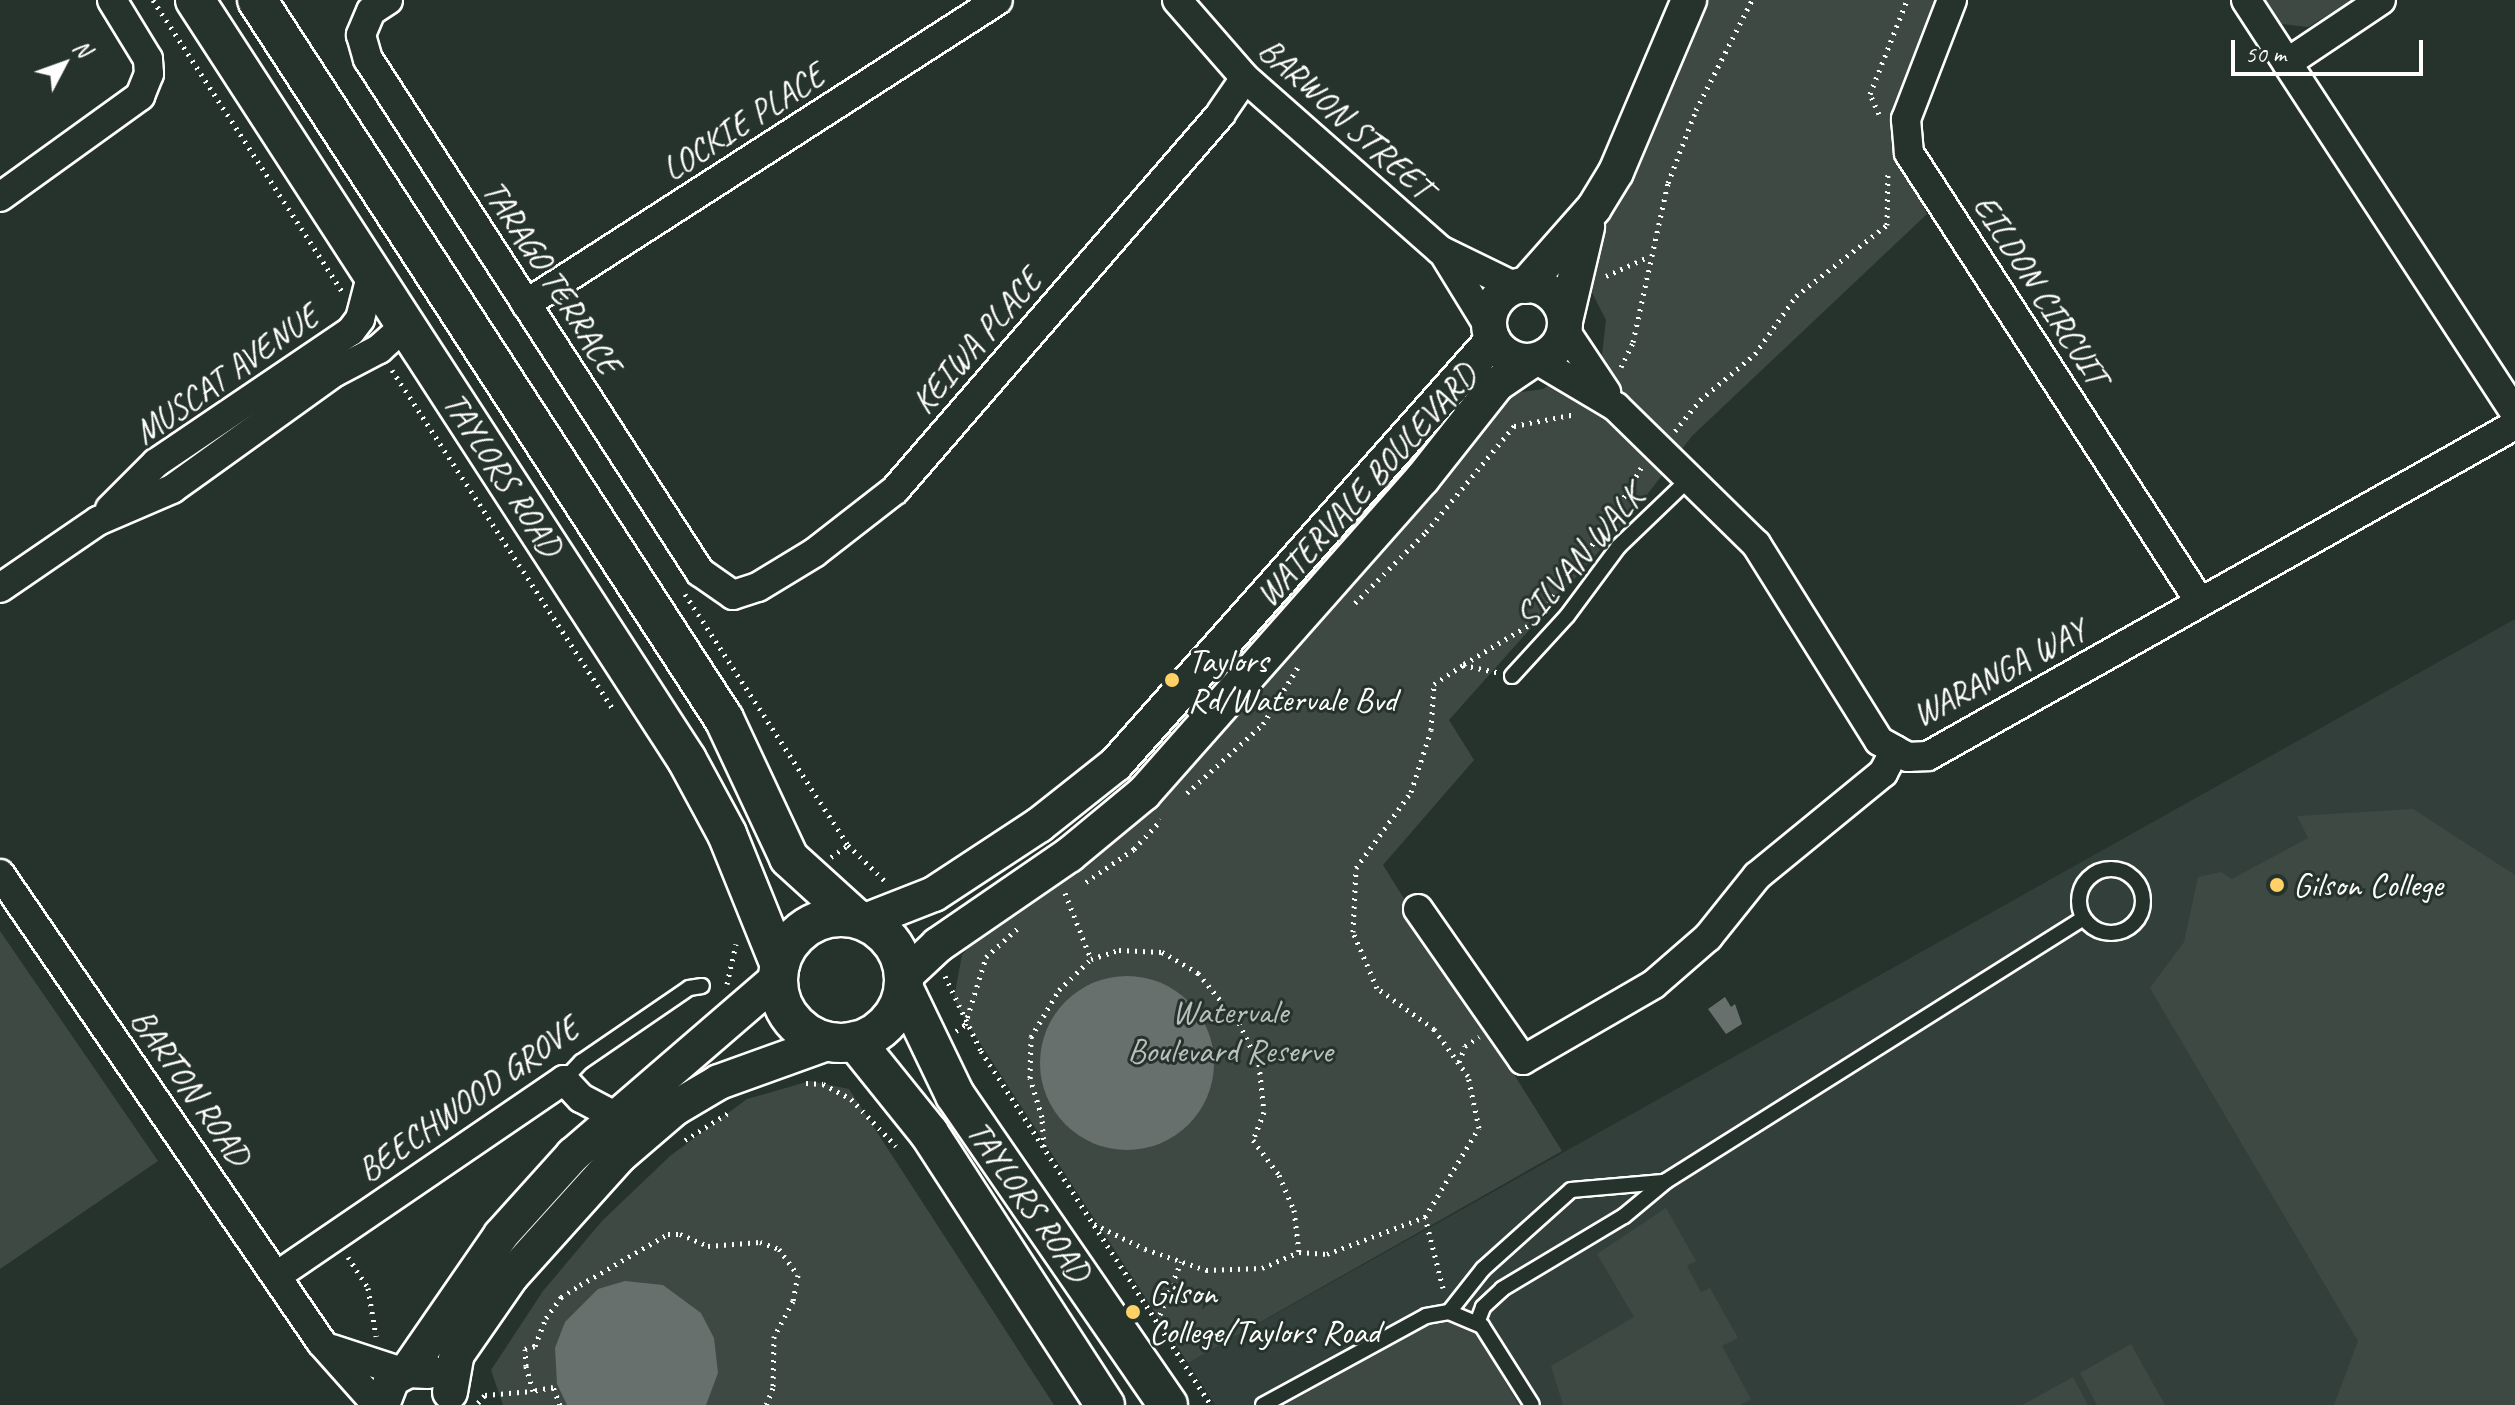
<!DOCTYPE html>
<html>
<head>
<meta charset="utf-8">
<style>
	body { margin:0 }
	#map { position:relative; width:2515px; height:1405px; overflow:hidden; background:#26332d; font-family:Caveat,sans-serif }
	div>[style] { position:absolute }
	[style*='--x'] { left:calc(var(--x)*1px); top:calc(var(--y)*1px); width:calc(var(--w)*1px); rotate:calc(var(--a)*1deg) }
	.built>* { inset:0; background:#333f3a }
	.green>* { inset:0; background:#3e4944 }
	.water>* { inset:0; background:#67706c }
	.round { border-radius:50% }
	.path>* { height:5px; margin-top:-2.5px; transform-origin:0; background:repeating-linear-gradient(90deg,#fff 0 2px,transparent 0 8px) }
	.roads { filter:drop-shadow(2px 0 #fff) drop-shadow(-2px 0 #fff) drop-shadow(0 2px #fff) drop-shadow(0 -2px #fff) }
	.service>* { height:14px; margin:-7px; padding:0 7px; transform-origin:7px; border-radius:7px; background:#26332d }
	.service>.ring { margin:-7px; padding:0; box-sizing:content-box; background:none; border:14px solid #26332d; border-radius:50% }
	.minor>* { height:28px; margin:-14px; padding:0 14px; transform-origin:14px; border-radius:14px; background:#26332d }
	.tertiary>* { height:34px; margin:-17px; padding:0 17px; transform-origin:17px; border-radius:17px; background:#26332d }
	.tertiary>.ring { margin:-17px; padding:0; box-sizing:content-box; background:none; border:34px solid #26332d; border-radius:50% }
	.secondary>* { height:38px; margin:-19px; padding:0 19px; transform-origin:19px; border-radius:19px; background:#26332d }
	.secondary>.ring { margin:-19px; padding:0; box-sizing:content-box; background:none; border:38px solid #26332d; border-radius:50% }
	.dots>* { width:22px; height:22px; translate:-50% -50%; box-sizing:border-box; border:4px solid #26332d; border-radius:50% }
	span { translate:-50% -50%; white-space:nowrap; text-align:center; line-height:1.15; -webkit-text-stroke:6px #26332d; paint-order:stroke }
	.street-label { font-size:34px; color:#fff }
	.poi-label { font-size:34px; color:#fff }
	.left { translate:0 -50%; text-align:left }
	.park-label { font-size:34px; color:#bbbfbe }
	.north { position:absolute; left:24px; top:24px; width:80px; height:80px; -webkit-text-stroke:6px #26332d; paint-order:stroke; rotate:49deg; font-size:22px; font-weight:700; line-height:32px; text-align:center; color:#fff }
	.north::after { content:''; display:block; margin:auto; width:28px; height:36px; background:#fff; clip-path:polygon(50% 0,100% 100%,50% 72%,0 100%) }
	.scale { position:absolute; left:2231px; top:40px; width:192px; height:36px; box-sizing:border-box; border:4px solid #fff; border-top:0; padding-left:10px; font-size:24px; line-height:28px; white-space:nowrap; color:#fff; -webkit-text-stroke:6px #26332d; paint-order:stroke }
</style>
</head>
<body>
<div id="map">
	<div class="built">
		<i style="clip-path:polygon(2515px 619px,2515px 1405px,1215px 1405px,1188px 1363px)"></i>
	</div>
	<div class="green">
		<i style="clip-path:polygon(1705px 0,1937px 0,1907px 174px,1927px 214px,1692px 436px,1633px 513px,1449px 720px,1474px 760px,1383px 865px,1562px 1151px,1188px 1363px,965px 1020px,954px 998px,962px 955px,981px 934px,1097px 854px,1507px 394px,1543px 389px,1602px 355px,1606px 320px,1585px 279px,1604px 221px,1677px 80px)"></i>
		<i style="clip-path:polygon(2258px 0,2352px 0,2308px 27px,2273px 23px)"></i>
		<i style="clip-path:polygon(2413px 809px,2515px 875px,2515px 1405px,2334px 1405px,2358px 1341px,2150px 988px,2184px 942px,2198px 877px,2221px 872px,2232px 879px,2308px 838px,2297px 816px)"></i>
		<i style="clip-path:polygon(0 931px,158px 1161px,0 1269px)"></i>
		<i style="clip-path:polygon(810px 1081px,849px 1089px,1054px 1405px,503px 1405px,491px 1370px,543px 1291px,602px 1221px,670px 1156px,747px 1099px)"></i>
		<i style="clip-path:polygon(1666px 1208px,1696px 1261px,1687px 1266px,1701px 1292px,1710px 1288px,1738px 1338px,1722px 1346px,1751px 1399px,1740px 1405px,1563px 1405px,1551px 1366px,1634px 1317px,1597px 1254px)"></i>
		<i style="clip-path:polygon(1448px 1321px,1466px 1326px,1482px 1340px,1518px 1405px,1285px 1405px,1432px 1323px)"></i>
		<i style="clip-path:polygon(2131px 1344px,2165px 1405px,2097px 1405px,2080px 1373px)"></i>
		<i style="clip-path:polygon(2073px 1377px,2088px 1405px,2022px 1405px)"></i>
	</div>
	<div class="water">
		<i class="round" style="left:1040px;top:976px;width:174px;height:174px"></i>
		<i style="clip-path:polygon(1725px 997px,1731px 1007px,1735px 1004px,1742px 1024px,1726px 1034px,1708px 1009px)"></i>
		<i style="clip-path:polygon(625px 1281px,663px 1285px,701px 1313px,714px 1338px,718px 1373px,706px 1405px,567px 1405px,557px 1384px,555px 1348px,565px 1322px,598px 1289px)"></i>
	</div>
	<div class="path">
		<i style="--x:153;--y:0;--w:347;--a:57"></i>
		<i style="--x:1879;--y:114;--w:22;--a:-114"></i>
		<i style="--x:1870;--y:94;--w:101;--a:-68.5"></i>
		<i style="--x:1606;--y:276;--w:46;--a:-24.3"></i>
		<i style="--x:1621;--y:367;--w:28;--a:-64"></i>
		<i style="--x:1633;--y:342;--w:163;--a:-77.6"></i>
		<i style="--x:1668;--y:183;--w:78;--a:-69"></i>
		<i style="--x:1696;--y:110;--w:123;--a:-63"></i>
		<i style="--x:392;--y:370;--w:406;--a:56.9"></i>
		<i style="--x:1675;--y:431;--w:40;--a:-51"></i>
		<i style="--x:1700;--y:400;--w:72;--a:-39.9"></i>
		<i style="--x:1755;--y:354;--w:71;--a:-54.7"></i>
		<i style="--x:1796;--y:296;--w:115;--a:-38"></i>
		<i style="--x:1887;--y:225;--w:55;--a:-89"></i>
		<i style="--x:685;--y:594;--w:299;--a:57"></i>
		<i style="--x:1355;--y:603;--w:100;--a:-45"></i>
		<i style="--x:1426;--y:532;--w:138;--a:-50.3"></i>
		<i style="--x:1514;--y:426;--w:63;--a:-11"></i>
		<i style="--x:1464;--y:664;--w:82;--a:-31"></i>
		<i style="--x:1534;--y:622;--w:130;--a:-53.1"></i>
		<i style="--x:1612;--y:518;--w:58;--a:-59.9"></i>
		<i style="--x:1187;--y:793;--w:103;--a:-42.2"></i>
		<i style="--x:1263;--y:724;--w:67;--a:-58.4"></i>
		<i style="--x:831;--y:857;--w:21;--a:-35"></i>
		<i style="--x:848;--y:845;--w:53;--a:44.2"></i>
		<i style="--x:1086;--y:882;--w:58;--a:-34.5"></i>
		<i style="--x:1134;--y:849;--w:40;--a:-47"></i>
		<i style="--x:1065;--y:893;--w:71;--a:68.5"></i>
		<i style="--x:1091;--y:959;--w:29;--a:-18"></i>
		<i style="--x:1119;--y:950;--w:43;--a:2.7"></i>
		<i style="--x:1162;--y:952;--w:42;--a:30.3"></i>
		<i style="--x:1198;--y:973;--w:65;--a:50.6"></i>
		<i style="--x:1239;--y:1023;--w:46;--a:64"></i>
		<i style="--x:1259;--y:1064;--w:48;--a:84.1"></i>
		<i style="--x:1264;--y:1112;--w:30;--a:111"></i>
		<i style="--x:1253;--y:1140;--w:44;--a:53.4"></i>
		<i style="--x:1279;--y:1175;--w:38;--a:67"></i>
		<i style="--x:1294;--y:1210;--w:42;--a:83.2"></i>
		<i style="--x:1299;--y:1252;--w:28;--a:4"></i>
		<i style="--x:1327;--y:1254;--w:105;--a:-20.7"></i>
		<i style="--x:945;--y:976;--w:83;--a:64.4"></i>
		<i style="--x:981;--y:1051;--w:422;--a:57"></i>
		<i style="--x:727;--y:984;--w:41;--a:-77.3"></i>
		<i style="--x:956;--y:1031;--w:11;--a:-34"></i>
		<i style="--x:965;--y:1025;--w:71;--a:-72.8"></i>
		<i style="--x:986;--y:957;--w:43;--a:-42.2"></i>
		<i style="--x:1459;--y:1062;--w:17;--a:-69"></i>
		<i style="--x:1465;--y:1046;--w:17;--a:-33"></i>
		<i style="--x:806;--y:1083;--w:17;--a:3"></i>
		<i style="--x:823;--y:1084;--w:32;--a:28"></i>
		<i style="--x:851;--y:1099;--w:65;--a:46.2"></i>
		<i style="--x:685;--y:1140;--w:53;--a:-31.9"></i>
		<i style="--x:1044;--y:1147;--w:30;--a:-94"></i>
		<i style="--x:1042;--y:1117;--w:41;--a:-107.1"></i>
		<i style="--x:1030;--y:1078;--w:41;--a:-88.6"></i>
		<i style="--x:1031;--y:1037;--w:55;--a:-59.2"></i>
		<i style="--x:1059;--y:990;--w:45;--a:-44.1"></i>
		<i style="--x:1094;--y:1224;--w:57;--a:26.1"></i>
		<i style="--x:1145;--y:1249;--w:65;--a:19"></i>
		<i style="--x:1206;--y:1270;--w:56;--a:-2"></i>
		<i style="--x:1262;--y:1268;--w:40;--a:-23.4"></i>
		<i style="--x:348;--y:1257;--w:37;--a:57"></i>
		<i style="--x:368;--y:1288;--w:49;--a:80.5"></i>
		<i style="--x:1443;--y:1288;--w:73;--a:-104.2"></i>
		<i style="--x:1425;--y:1217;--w:104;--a:-58.8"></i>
		<i style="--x:1479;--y:1128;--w:53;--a:-101.9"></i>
		<i style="--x:1468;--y:1076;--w:58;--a:-125.9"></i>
		<i style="--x:1434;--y:1029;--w:70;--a:-144.3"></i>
		<i style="--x:1377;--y:988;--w:61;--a:-113.2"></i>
		<i style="--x:1353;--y:932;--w:64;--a:-87.3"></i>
		<i style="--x:1356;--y:868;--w:94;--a:-54.1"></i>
		<i style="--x:1411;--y:792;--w:65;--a:-72.1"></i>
		<i style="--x:1431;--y:730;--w:46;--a:-86.3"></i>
		<i style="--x:1434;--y:684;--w:35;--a:-33"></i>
		<i style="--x:1463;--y:665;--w:35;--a:12"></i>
		<i style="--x:1157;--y:1322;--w:65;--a:-68.2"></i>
		<i style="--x:478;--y:1403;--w:11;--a:-49"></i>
		<i style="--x:485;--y:1395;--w:48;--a:-4.8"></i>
		<i style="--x:560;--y:1405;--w:19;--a:-111"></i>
		<i style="--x:553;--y:1387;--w:20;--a:169"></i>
		<i style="--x:533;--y:1391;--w:26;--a:-106"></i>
		<i style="--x:526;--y:1366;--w:17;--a:-93"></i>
		<i style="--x:525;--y:1349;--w:10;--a:-17"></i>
		<i style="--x:535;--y:1346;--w:30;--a:-69"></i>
		<i style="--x:546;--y:1318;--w:26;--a:-54"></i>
		<i style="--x:561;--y:1297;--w:22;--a:-32"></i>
		<i style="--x:580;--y:1285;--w:102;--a:-30.1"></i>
		<i style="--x:668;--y:1234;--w:12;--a:0"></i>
		<i style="--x:680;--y:1234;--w:30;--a:23"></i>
		<i style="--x:708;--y:1246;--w:52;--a:-4.4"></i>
		<i style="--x:760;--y:1242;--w:20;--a:20"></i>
		<i style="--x:779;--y:1249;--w:32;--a:54"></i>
		<i style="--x:798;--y:1275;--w:26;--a:101"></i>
		<i style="--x:793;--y:1301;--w:40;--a:118"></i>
		<i style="--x:774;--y:1336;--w:52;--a:91.1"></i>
		<i style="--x:773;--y:1388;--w:18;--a:112"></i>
	</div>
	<div class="roads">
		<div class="service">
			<i style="--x:1512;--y:676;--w:81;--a:-47.5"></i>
			<i style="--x:1567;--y:616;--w:87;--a:-53.4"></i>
			<i style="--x:1619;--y:546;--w:100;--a:-43.8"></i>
			<i class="ring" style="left:2079px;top:869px;width:50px;height:50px"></i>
			<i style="--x:564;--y:1080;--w:25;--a:-47"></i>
			<i style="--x:581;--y:1062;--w:131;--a:-34.4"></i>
			<i style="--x:689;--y:988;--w:13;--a:-9"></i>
			<i style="--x:1449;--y:1312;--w:55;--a:-51.7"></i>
			<i style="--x:1483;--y:1269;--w:118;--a:-41.9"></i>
			<i style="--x:1571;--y:1190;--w:92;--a:-5"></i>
			<i style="--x:1477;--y:1323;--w:17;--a:-69"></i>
			<i style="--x:1483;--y:1307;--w:26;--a:-43"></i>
			<i style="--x:1502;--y:1289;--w:142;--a:-30.9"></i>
			<i style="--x:1624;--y:1216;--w:55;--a:-39.8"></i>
			<i style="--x:1666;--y:1181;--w:493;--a:-32.2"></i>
			<i style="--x:1263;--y:1405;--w:186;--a:-28.6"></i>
			<i style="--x:1426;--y:1316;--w:23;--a:-10"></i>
			<i style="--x:1449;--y:1312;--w:36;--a:23"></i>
			<i style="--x:1482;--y:1326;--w:93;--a:57.7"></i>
		</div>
		<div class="minor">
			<i style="--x:388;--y:0;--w:20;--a:147"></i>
			<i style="--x:371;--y:11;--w:26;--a:113"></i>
			<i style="--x:361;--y:35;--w:25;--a:74"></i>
			<i style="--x:368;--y:59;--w:611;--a:57.09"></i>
			<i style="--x:700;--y:572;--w:40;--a:34.9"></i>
			<i style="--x:733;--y:595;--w:26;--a:-18"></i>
			<i style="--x:758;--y:587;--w:66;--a:-31.3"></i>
			<i style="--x:814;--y:553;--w:103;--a:-37.9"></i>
			<i style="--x:895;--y:490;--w:498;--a:-49.1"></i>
			<i style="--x:1221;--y:113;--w:42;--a:-55.6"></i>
			<i style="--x:1177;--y:0;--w:103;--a:48.9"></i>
			<i style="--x:1245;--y:78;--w:260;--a:41.4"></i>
			<i style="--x:1440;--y:250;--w:85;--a:26"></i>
			<i style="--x:1952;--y:0;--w:128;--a:111.1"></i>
			<i style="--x:1906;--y:119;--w:34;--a:85"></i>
			<i style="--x:1909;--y:153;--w:535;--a:57.05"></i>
			<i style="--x:2246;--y:0;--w:493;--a:56.9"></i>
			<i style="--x:2287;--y:63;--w:113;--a:-33.8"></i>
			<i style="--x:0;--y:197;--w:173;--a:-35.8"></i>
			<i style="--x:140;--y:96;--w:24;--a:-68"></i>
			<i style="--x:149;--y:74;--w:15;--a:-94"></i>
			<i style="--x:148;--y:59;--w:69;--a:-121.4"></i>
			<i style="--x:1446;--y:257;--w:82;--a:58.4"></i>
			<i style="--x:526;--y:304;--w:561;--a:-32.78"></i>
			<i style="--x:1564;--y:329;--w:76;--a:56.3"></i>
			<i style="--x:1537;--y:360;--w:92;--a:30.7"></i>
			<i style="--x:1616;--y:407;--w:196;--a:44.4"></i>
			<i style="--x:1756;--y:544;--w:232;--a:58"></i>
			<i style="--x:1879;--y:741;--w:18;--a:29"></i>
			<i style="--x:110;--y:509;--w:65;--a:-45"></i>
			<i style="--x:156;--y:463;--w:235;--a:-34.1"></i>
			<i style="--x:351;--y:331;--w:15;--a:-53"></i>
			<i style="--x:360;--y:319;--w:48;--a:-75.4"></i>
			<i style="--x:0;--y:588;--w:119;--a:-34.4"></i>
			<i style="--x:98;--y:521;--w:81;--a:-23.4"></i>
			<i style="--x:172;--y:489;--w:201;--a:-35.7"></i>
			<i style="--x:335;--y:372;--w:50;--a:-27.6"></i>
			<i style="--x:379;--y:349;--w:38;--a:-42"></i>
			<i style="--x:0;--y:874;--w:568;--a:55.55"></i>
			<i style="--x:321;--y:1342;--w:84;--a:48.4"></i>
			<i style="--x:1418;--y:909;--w:184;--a:55.2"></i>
			<i style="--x:1523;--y:1060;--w:151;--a:-30.1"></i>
			<i style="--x:1654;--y:984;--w:72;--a:-41"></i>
			<i style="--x:1708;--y:937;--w:78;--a:-51.2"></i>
			<i style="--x:1757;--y:876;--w:163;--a:-39.3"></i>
			<i style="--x:1883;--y:773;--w:26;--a:-62"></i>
			<i style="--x:1895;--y:750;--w:15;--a:28"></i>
			<i style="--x:1908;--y:757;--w:20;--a:-3"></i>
			<i style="--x:1928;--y:756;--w:674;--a:-29.42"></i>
			<i style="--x:278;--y:1275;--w:346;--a:-34.3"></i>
			<i style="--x:564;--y:1080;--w:25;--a:47"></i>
			<i style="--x:581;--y:1098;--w:38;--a:28"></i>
			<i style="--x:332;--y:1349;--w:74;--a:18.2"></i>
		</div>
		<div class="tertiary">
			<i class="ring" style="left:1489px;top:285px;width:42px;height:42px"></i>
			<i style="--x:1525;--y:286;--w:104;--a:-48.5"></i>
			<i style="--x:1594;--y:208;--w:42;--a:-58.6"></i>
			<i style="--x:1616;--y:172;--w:187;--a:-67"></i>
			<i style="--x:1565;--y:321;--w:97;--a:-76.8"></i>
			<i style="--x:865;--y:921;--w:74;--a:-21.4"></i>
			<i style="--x:934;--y:894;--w:126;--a:-33.3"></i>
			<i style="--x:1039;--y:825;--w:98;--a:-38.4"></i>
			<i style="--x:1116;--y:764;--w:567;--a:-48.36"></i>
			<i style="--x:904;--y:977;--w:47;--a:-43.3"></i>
			<i style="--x:938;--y:945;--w:159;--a:-34.5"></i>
			<i style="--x:1069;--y:855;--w:97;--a:-39.6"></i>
			<i style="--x:1144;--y:793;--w:419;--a:-48.5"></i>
			<i style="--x:1422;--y:479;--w:121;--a:-51.7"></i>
			<i style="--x:1497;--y:384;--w:41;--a:-34.1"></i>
			<i style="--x:408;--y:1370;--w:164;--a:-55.4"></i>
			<i style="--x:501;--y:1235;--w:108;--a:-48"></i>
			<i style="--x:573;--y:1155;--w:271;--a:-40.8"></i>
			<i style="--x:450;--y:1392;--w:39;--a:-80"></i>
			<i style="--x:457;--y:1354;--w:96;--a:-55.2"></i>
			<i style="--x:512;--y:1275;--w:160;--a:-48"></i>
			<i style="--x:619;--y:1156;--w:74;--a:-40.6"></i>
			<i style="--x:675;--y:1108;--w:51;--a:-30.6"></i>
			<i style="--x:719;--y:1082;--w:118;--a:-19.8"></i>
			<i style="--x:382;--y:1405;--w:28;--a:-69"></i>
			<i style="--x:392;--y:1379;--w:18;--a:-29"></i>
			<i style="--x:408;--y:1370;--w:20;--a:3"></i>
		</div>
		<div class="secondary">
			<i style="--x:195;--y:0;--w:905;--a:57.08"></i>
			<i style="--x:687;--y:760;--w:84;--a:61.6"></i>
			<i style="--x:727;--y:834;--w:141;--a:68"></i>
			<i style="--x:257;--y:0;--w:857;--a:57"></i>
			<i style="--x:724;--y:719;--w:153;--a:64.9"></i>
			<i style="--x:789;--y:858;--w:89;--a:42.3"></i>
			<i class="ring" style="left:778px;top:917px;width:88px;height:88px"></i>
			<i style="--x:904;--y:989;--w:118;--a:64.3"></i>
			<i style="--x:955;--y:1095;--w:376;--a:55.5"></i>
			<i style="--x:855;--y:1041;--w:118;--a:51.2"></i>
			<i style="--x:929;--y:1133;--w:324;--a:57.1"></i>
		</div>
	</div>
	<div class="dots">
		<i style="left:1172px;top:680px;background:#ffd166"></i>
		<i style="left:2277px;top:885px;background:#ffd166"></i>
		<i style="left:1133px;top:1312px;background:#ffd166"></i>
	</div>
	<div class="street-label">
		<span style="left:1346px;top:118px;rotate:42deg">BARWON STREET</span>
		<span style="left:743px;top:122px;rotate:-33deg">LOCKIE PLACE</span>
		<span style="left:552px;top:277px;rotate:57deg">TARAGO TERRACE</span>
		<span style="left:2041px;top:290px;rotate:57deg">EILDON CIRCUIT</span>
		<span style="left:976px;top:341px;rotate:-49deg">KEIWA PLACE</span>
		<span style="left:226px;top:374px;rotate:-35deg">MUSCAT AVENUE</span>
		<span style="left:503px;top:474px;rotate:57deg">TAYLORS ROAD</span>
		<span style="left:1366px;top:485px;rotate:-48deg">WATERVALE BOULEVARD</span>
		<span style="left:1579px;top:556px;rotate:-49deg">SILVAN WALK</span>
		<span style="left:1999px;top:672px;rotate:-28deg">WARANGA WAY</span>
		<span style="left:191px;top:1087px;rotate:55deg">BARTON ROAD</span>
		<span style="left:468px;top:1099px;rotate:-35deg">BEECHWOOD GROVE</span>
		<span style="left:1029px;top:1201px;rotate:55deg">TAYLORS ROAD</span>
	</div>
	<div class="poi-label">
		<span class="left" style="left:1188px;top:680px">Taylors<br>Rd/Watervale Bvd</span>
		<span class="left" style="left:2293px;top:885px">Gilson College</span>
		<span class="left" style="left:1149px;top:1312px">Gilson<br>College/Taylors Road</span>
	</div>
	<div class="park-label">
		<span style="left:1230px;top:1031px">Watervale<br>Boulevard Reserve</span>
	</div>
	<div class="north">N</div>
	<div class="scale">50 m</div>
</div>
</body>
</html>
